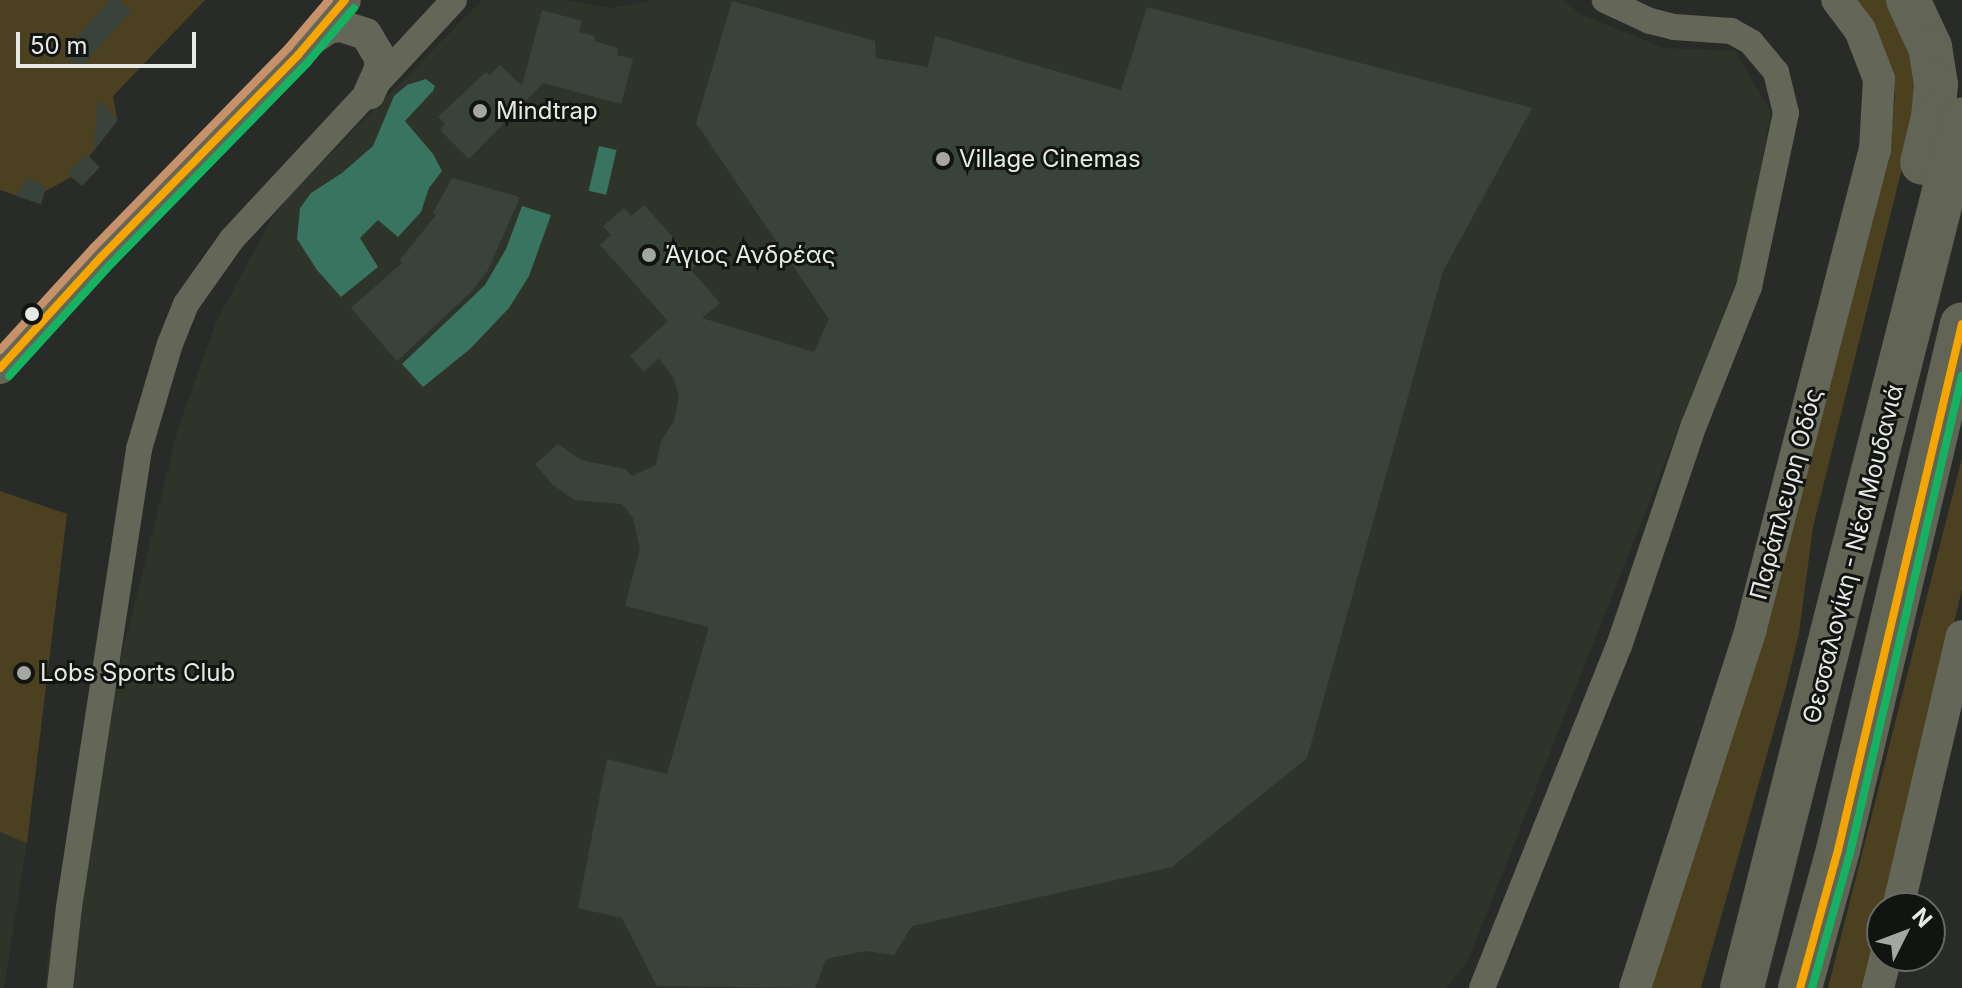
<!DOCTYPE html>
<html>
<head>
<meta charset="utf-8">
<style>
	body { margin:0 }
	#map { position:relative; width:1962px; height:988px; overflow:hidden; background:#292b28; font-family:Inter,sans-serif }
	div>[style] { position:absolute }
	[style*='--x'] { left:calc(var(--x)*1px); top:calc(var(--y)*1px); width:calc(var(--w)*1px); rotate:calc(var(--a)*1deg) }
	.built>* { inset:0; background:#2f342b }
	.green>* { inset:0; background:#4b4121 }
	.water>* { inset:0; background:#38745f; transform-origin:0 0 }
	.building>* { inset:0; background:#3a433b; transform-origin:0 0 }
	.minor>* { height:26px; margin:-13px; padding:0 13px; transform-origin:13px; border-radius:13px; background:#646658 }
	.tertiary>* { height:32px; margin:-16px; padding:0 16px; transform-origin:16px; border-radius:16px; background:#646658 }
	.trunk>* { height:44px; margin:-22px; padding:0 22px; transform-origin:22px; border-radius:22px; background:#626456 }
	.bus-1>* { height:8px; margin:-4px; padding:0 4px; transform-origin:4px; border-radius:4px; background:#f7a600 }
	.bus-2>* { height:8px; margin:-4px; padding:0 4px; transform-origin:4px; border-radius:4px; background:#13b361 }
	.bus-3>* { height:8px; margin:-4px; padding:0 4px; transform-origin:4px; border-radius:4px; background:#c7916a }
	.dots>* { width:22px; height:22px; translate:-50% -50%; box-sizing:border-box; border:4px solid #121411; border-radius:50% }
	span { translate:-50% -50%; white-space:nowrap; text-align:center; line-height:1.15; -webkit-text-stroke:6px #121411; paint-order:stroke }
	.poi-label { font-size:24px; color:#e7e9e6 }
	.left { translate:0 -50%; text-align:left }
	.street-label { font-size:24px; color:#e7e9e6 }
	.north { position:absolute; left:1866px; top:892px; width:80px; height:80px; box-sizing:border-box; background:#121411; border:2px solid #676966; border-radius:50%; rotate:48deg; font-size:22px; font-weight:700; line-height:32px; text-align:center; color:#e7e9e6 }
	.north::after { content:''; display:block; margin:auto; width:28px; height:36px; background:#a4a6a4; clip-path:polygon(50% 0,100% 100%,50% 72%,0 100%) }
	.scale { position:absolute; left:16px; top:32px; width:180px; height:36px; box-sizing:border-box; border:4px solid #e7e9e6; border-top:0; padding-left:10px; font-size:24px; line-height:28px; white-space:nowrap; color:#e7e9e6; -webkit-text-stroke:6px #121411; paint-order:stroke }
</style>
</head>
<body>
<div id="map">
	<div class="built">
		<i style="clip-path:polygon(482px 0,566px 0,610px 8px,654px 0,1564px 0,1580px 14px,1664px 48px,1735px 51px,1771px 112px,1744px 262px,1468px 960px,1447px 988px,45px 988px,49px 948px,178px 429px,216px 322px,271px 220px,290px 195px)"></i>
		<i style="clip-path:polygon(0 832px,27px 843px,4px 988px,0 988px)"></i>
	</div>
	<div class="green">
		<i style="clip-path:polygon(0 0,205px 0,113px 96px,117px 119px,89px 157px,99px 167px,81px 185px,71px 177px,44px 192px,41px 204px,0 190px)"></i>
		<i style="clip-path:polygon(1856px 0,1886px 0,1897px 15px,1910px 59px,1915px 98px,1910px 136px,1813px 527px,1799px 633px,1786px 687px,1701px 988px,1648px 988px,1891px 139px,1895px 95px,1891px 67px)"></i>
		<i style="clip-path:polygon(1962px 458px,1962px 589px,1887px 908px,1882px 908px,1882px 930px,1868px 988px,1828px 988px)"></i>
		<i style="clip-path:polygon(0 491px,67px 514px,27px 843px,0 832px)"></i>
	</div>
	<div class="water">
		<i style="clip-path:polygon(426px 79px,435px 86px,433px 91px,405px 121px,433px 154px,442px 171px,429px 188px,421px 212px,398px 237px,378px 220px,360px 238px,378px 267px,341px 297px,317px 270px,297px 239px,300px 208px,311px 193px,342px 173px,373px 146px,394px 96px,407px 85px)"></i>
		<i style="left:599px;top:146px;width:18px;height:46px;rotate:13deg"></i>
		<i style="clip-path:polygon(522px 206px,551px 215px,529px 276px,509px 308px,470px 349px,423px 387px,402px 364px,485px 285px,506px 249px)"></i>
	</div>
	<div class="building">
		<i style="clip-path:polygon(110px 0,119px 0,131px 11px,80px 68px,63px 52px)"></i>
		<i style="clip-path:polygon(732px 1px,875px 41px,876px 58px,928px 67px,935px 36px,1121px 90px,1147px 7px,1532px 108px,1443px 271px,1307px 758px,1172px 867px,912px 926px,894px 955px,865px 951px,826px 959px,815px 988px,657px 986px,622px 918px,578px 908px,607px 759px,667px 774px,709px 627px,625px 606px,640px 549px,633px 518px,622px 504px,574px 500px,552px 484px,535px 464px,558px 444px,581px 460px,625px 469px,632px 476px,656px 465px,661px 441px,674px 421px,679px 396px,674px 379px,659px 358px,644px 372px,630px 356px,668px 321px,600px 245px,611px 235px,603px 226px,624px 208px,631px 216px,644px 205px,697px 264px,691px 270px,720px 303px,702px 318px,814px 352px,829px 319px,696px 123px)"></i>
		<i style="clip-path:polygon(542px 10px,582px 21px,579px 32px,595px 36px,594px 41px,618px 48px,617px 55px,633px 59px,621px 104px,543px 83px,469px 159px,440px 130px,445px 124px,438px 117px,486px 72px,490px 75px,500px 65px,522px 86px)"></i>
		<i style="clip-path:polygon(98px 100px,118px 120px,93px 152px)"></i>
		<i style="left:86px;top:154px;width:19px;height:26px;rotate:43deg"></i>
		<i style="clip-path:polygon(27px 178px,46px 187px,41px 204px,16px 196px)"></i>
		<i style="clip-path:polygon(452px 178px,520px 197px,488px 270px,472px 291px,397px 361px,351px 308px,402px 263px,400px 260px,436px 215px,433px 213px)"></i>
	</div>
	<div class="minor">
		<i style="--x:60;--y:988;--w:81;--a:-83.7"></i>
		<i style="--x:69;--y:907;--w:463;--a:-81.3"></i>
		<i style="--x:139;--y:449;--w:109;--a:-73.6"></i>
		<i style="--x:170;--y:344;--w:43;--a:-68.2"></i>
		<i style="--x:186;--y:304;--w:80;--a:-54.7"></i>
		<i style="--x:232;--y:239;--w:326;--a:-47.1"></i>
		<i style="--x:1482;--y:988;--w:368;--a:-68.2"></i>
		<i style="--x:1619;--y:646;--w:233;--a:-71.3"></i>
		<i style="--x:1694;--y:425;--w:149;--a:-68.3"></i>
		<i style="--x:1749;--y:287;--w:178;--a:-78"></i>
		<i style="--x:1786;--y:113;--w:42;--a:-103.7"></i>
		<i style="--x:1776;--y:72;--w:39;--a:-130"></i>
		<i style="--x:1751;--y:42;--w:23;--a:-151"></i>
		<i style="--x:1731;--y:31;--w:57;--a:-176"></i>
		<i style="--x:1674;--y:27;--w:25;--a:-166"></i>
		<i style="--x:1650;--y:21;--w:50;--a:-155"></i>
	</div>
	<div class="tertiary">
		<i style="--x:311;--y:40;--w:21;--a:-35"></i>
		<i style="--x:328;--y:28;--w:13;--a:-9"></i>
		<i style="--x:341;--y:26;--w:26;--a:18"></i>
		<i style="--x:366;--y:34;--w:27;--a:59"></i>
		<i style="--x:380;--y:57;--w:12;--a:90"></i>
		<i style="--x:380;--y:69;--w:27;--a:114"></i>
		<i style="--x:0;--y:368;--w:151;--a:-47.7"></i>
		<i style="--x:102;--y:256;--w:281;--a:-45.7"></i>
		<i style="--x:298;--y:55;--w:72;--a:-49.5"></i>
		<i style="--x:1898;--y:908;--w:279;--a:-76.8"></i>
		<i style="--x:1635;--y:988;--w:378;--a:-72.1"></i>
		<i style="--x:1751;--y:628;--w:494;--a:-75.5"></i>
		<i style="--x:1875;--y:150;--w:71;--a:-86.8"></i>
		<i style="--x:1879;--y:79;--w:53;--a:-111.2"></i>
		<i style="--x:1860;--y:30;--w:38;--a:-127"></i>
		<i style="--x:1878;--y:988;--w:33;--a:-76"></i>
	</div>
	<div class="trunk">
		<i style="--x:1908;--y:0;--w:52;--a:64.9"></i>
		<i style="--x:1930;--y:47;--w:37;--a:81"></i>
		<i style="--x:1936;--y:84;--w:33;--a:95"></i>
		<i style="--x:1933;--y:117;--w:47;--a:103.4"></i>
		<i style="--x:1742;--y:988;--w:896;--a:-75.79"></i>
		<i style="--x:1800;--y:988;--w:143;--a:-74.6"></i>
		<i style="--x:1838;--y:850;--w:540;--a:-76.74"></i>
	</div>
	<div class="bus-1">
		<i style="--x:0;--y:368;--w:151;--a:-47.7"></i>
		<i style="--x:102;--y:256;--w:281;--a:-45.7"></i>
		<i style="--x:298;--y:55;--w:72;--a:-49.5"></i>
		<i style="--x:1800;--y:988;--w:143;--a:-74.6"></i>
		<i style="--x:1838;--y:850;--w:540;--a:-76.74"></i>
	</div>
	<div class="bus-2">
		<i style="--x:9;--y:376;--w:151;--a:-47.7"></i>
		<i style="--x:111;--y:264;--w:281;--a:-45.7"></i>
		<i style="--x:307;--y:63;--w:72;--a:-49.5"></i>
		<i style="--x:1812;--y:988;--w:140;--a:-74.3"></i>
		<i style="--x:1850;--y:853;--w:490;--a:-76.8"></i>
	</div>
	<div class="bus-3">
		<i style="--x:0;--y:350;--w:138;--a:-47.6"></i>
		<i style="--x:93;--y:248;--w:281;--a:-45.7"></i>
		<i style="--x:289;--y:47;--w:62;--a:-49.6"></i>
	</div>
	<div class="dots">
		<i style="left:480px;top:111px;background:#a4a6a4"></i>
		<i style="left:943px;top:159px;background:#a4a6a4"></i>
		<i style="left:649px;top:255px;background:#a4a6a4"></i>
		<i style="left:32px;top:314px;background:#e7e9e6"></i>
		<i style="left:24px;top:673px;background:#a4a6a4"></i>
	</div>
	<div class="poi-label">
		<span class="left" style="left:496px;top:111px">Mindtrap</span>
		<span class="left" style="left:959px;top:159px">Village Cinemas</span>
		<span class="left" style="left:665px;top:255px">Άγιος Ανδρέας</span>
		<span class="left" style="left:40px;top:673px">Lobs Sports Club</span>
	</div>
	<div class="street-label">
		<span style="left:1786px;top:494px;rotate:-75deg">Παράπλευρη Οδός</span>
		<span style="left:1853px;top:554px;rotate:-76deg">Θεσσαλονίκη - Νέα Μουδανιά</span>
	</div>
	<div class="north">N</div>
	<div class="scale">50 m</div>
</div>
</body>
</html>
